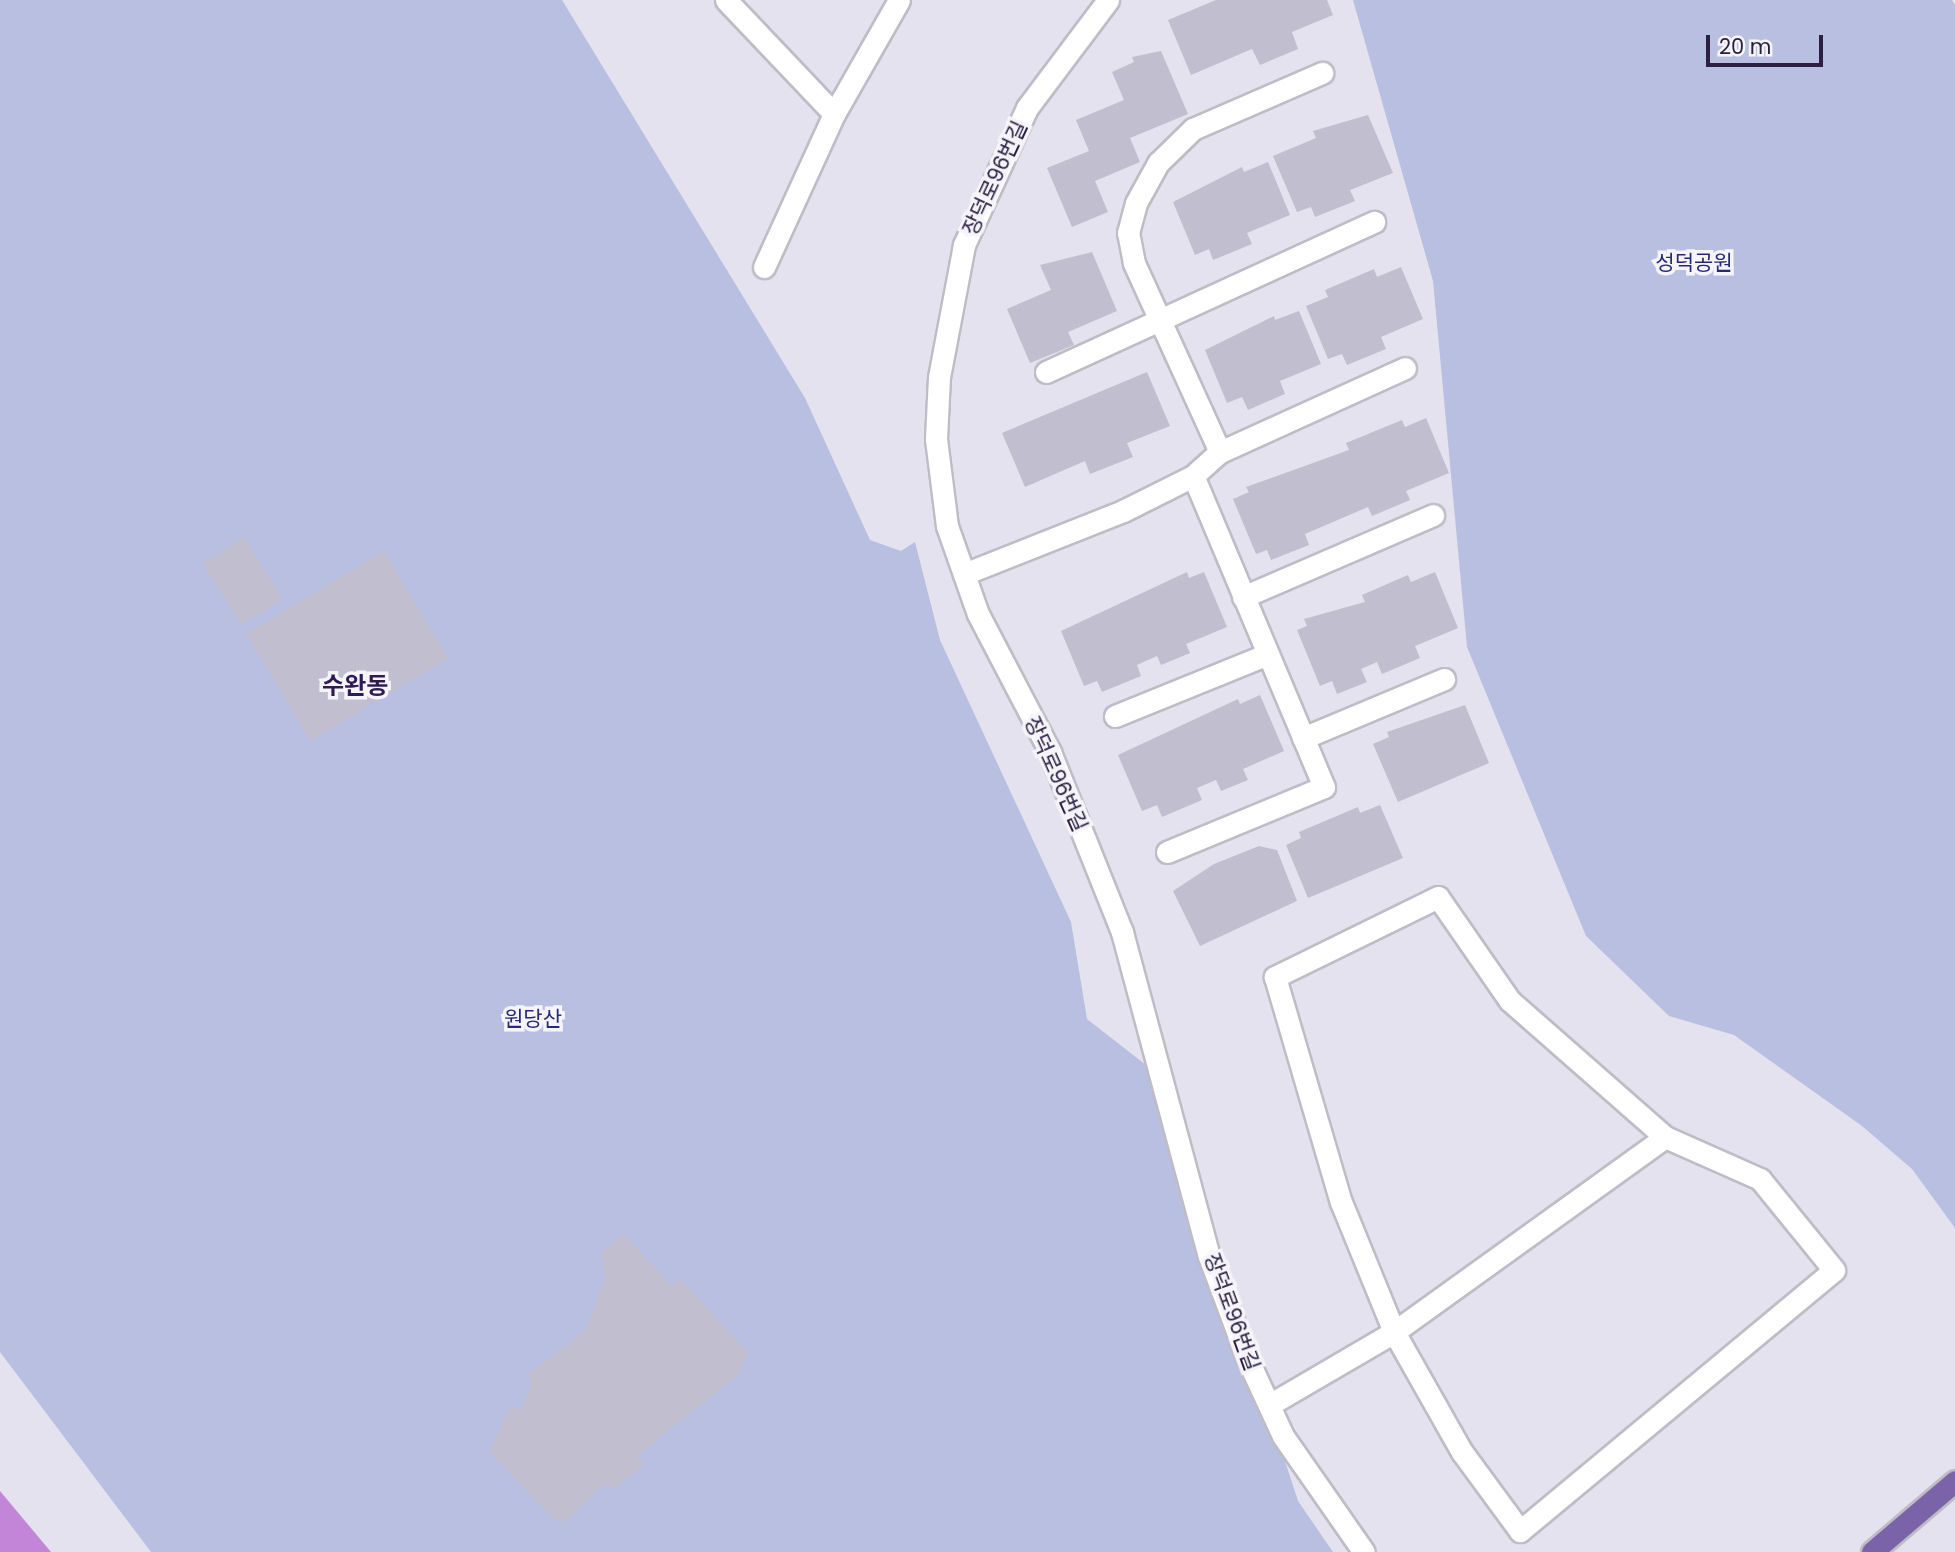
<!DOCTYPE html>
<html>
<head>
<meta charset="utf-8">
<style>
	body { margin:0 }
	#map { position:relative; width:1955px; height:1552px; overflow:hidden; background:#e4e2ee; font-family:Poppins,"Noto Sans KR",sans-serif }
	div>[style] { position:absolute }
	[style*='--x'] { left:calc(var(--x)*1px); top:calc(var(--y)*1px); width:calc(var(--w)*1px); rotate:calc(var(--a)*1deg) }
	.green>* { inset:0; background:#b9bfe1 }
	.water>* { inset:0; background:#c385d8 }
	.building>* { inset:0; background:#c0becf; transform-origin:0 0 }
	.roads { filter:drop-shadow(2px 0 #bfbcc6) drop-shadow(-2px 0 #bfbcc6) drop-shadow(0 2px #bfbcc6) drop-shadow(0 -2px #bfbcc6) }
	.minor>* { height:21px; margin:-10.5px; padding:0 10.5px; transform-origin:10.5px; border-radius:10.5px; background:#fff }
	.major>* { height:21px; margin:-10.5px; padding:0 10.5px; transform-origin:10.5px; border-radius:10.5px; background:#7a63a8 }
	span { translate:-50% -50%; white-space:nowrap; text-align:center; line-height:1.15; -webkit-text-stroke:7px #f4f4fa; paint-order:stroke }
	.street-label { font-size:21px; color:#2b2041 }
	.park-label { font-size:21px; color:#26287c }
	.quarter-label { font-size:24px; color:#2f1a55; font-weight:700 }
	.scale { position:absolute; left:1706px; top:35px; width:117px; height:32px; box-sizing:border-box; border:4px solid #2b2041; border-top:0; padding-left:9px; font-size:21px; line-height:24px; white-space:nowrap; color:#2b2041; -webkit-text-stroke:5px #f4f4fa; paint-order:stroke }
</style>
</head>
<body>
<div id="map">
	<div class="green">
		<i style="clip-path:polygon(0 0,562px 0,805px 398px,870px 540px,901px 551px,915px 542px,940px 640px,1071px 922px,1087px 1019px,1160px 1076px,1298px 1501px,1333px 1552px,151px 1552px,0 1352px)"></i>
		<i style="clip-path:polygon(1353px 0,1952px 0,1955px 5px,1955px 1228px,1912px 1169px,1862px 1126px,1734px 1035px,1669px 1016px,1586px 936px,1467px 647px,1433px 281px)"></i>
	</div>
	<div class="water">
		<i style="clip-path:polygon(0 1491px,51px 1552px,0 1552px)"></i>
	</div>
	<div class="building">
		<i style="clip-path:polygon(1216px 0,1327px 0,1333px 15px,1292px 32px,1298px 49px,1260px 65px,1252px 49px,1191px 75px,1168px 20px)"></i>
		<i style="clip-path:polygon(1161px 51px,1188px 114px,1130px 138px,1140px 162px,1095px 181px,1108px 212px,1072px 227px,1047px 168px,1089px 151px,1076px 120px,1124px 100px,1112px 72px,1134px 62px,1132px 57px)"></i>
		<i style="clip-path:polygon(1368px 115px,1393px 173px,1350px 190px,1355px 201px,1315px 217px,1311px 207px,1297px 212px,1273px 156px,1316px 138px,1313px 131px)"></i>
		<i style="clip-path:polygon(1268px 162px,1290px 215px,1247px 233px,1252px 244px,1213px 260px,1209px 249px,1195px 255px,1173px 202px,1242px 167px,1244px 172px)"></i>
		<i style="clip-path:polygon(1092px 252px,1117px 311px,1068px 332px,1074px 345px,1030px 363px,1007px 309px,1051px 290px,1040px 265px)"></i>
		<i style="clip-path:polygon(1401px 267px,1423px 319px,1381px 337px,1386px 349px,1347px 365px,1342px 354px,1328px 359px,1306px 306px,1328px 297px,1325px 290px,1374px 269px,1377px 277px)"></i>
		<i style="clip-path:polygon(1299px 311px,1321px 364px,1280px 381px,1285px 394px,1248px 410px,1242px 397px,1227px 403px,1205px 350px,1274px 316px,1275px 320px)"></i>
		<i style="clip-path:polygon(1147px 372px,1170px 426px,1127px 443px,1133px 457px,1090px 474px,1085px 461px,1025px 487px,1002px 433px)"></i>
		<i style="clip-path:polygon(1426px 418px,1449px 473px,1406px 491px,1410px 500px,1372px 516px,1368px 507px,1305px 534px,1309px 545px,1271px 560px,1267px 550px,1256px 554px,1233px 499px,1249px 492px,1246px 487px,1349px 450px,1346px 443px,1402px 420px,1405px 427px)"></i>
		<i style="left:244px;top:537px;width:73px;height:49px;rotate:58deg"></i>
		<i style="left:384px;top:551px;width:125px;height:161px;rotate:59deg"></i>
		<i style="clip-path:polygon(1187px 572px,1189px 578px,1204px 572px,1227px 627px,1186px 644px,1190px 653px,1161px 665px,1157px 656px,1137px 665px,1141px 676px,1102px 692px,1097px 681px,1084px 686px,1061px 631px)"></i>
		<i style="clip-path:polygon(1435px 572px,1458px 628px,1415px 646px,1420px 658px,1382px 674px,1377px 662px,1361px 669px,1367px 682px,1337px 694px,1332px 681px,1320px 686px,1297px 630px,1307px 626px,1304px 619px,1365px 602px,1362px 595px,1408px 575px,1411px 582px)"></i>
		<i style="clip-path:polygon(1260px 695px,1284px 751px,1243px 769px,1248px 780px,1221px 791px,1216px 780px,1197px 788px,1202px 800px,1162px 817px,1157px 805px,1142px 811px,1118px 755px,1238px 699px,1240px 704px)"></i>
		<i style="clip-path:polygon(1465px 705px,1489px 763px,1398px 802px,1373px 744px,1389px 737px,1387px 732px)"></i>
		<i style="clip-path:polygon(1380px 805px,1403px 858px,1308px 898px,1286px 845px,1301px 838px,1299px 832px,1358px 807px,1360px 813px)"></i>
		<i style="clip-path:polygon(1259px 846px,1277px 850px,1297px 901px,1200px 946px,1173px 891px,1214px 864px)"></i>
		<i style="clip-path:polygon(623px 1233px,671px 1286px,680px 1278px,748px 1353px,740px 1373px,637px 1456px,644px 1465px,614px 1489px,604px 1485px,567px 1521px,556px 1521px,489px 1452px,510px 1406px,520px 1411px,531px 1387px,528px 1374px,586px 1330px,605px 1277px,601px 1253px)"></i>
	</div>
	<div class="roads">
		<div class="minor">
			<i style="--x:726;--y:0;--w:157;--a:46.5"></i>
			<i style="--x:834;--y:114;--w:131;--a:-60.3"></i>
			<i style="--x:1108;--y:0;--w:135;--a:126.9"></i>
			<i style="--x:1027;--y:108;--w:151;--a:114.7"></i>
			<i style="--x:964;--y:245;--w:134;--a:100.7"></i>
			<i style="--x:939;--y:377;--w:62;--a:92.8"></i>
			<i style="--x:936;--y:439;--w:88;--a:82.8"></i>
			<i style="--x:947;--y:526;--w:93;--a:70.6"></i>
			<i style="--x:978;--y:614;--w:156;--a:62.4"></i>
			<i style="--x:1050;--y:752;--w:194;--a:68.2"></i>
			<i style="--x:1122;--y:932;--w:335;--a:75"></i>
			<i style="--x:1209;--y:1256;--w:109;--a:69.6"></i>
			<i style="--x:1247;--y:1358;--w:86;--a:65.2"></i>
			<i style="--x:1283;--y:1436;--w:141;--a:55.1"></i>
			<i style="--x:764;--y:267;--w:168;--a:-65.4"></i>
			<i style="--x:1046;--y:372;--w:361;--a:-24.6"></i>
			<i style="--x:1220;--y:452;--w:208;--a:-114.5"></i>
			<i style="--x:1134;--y:263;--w:31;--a:-101"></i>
			<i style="--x:1128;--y:233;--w:31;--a:-75"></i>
			<i style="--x:1136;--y:203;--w:46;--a:-61.2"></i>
			<i style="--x:1158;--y:163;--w:49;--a:-44.2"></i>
			<i style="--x:1193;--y:129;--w:141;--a:-23.5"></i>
			<i style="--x:964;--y:574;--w:171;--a:-21.6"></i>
			<i style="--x:1123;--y:511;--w:78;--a:-26.6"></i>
			<i style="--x:1193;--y:476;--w:36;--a:-42"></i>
			<i style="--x:1220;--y:452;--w:203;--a:-24.4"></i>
			<i style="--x:1243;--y:597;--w:207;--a:-23.3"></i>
			<i style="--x:1115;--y:716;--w:165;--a:-22.1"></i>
			<i style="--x:1303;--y:738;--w:153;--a:-22.7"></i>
			<i style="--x:1167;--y:852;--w:170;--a:-22.5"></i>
			<i style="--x:1324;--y:787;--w:337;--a:-112.8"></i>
			<i style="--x:1269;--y:1405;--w:145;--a:-30.3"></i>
			<i style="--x:1394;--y:1332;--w:138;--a:60.5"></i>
			<i style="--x:1462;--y:1452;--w:98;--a:53.7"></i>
			<i style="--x:1520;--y:1531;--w:408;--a:-39.7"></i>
			<i style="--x:1834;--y:1270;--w:117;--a:-129.1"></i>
			<i style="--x:1760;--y:1179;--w:104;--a:-156.1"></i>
			<i style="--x:1665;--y:1137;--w:206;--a:-138.7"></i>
			<i style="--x:1510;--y:1001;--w:126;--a:-124.7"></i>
			<i style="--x:1438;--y:897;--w:182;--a:153.9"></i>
			<i style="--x:1275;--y:977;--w:234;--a:73.7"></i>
			<i style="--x:1341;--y:1202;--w:140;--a:67.8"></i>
			<i style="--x:1394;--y:1332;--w:334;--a:-35.7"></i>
		</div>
		<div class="major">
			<i style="--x:1872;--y:1552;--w:109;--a:-40.5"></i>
		</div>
	</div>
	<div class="street-label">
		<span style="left:995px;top:178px;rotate:-65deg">장덕로96번길</span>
		<span style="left:1056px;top:774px;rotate:66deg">장덕로96번길</span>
		<span style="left:1232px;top:1312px;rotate:70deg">장덕로96번길</span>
	</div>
	<div class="park-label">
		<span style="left:1694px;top:263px">성덕공원</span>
		<span style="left:533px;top:1019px">원당산</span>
	</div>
	<div class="quarter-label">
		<span style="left:355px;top:686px">수완동</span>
	</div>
	<div class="scale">20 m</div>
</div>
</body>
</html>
